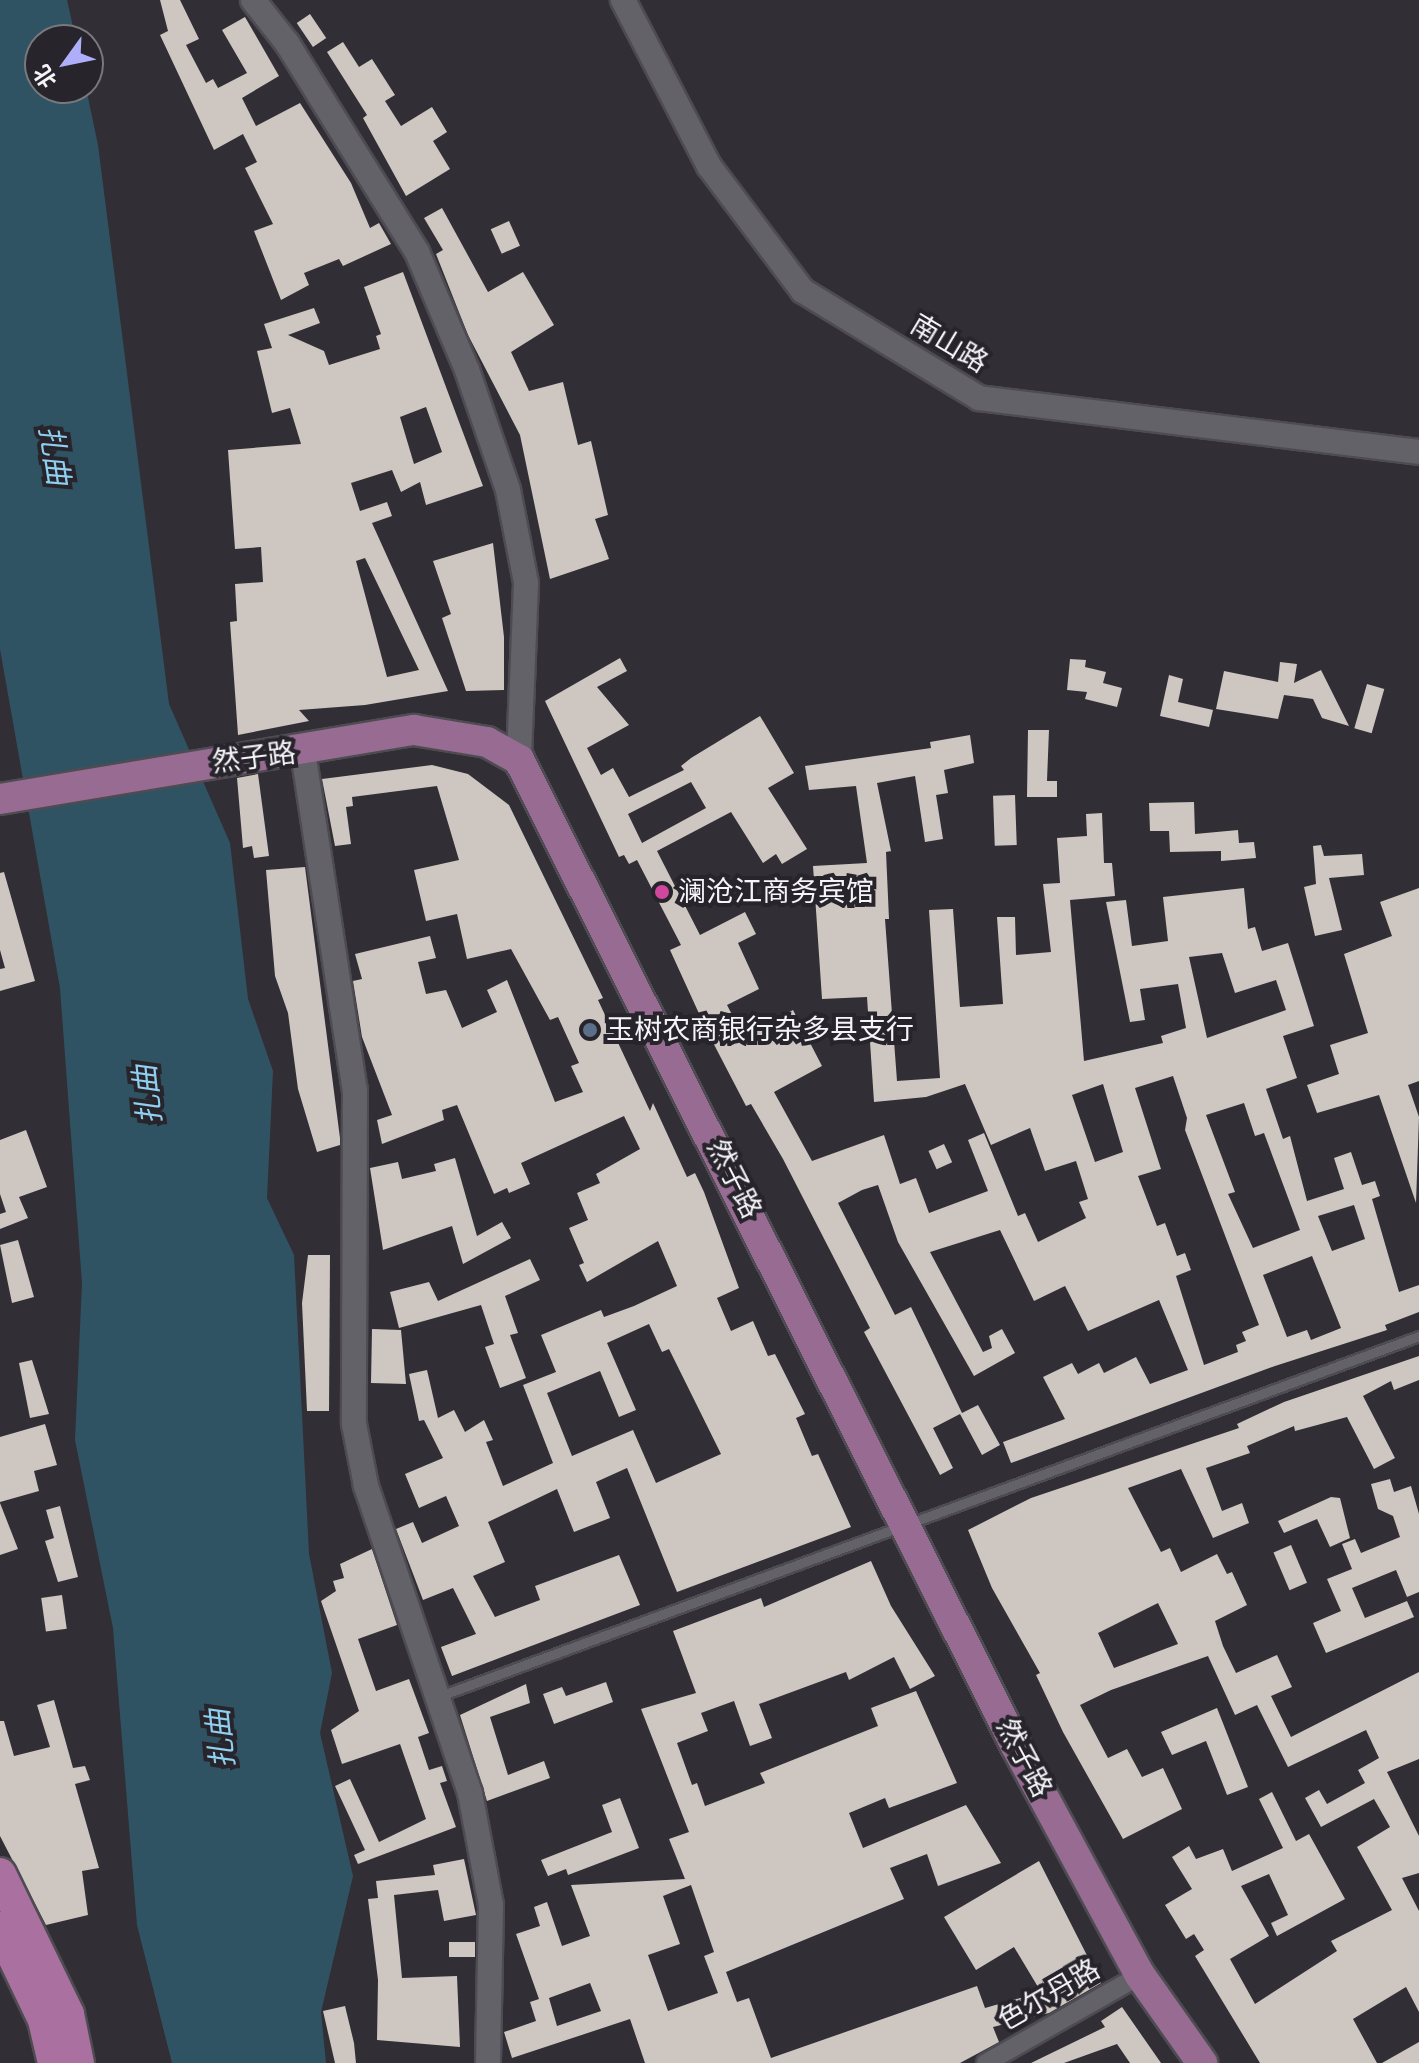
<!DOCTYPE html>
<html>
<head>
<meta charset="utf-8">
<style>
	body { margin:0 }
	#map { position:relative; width:1419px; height:2063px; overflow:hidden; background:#312f35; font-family:"Fira Sans Condensed","Noto Sans SC",sans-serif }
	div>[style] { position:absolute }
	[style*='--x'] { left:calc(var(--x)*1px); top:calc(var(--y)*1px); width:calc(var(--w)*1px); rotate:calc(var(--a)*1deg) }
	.water>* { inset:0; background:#305364 }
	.building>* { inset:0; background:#cec6c1; transform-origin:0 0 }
	.roads { filter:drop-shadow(2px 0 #4e4c52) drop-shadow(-2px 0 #4e4c52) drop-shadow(0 2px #4e4c52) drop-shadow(0 -2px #4e4c52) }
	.service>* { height:9px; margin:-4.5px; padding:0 4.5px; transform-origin:4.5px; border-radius:4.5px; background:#636269 }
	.minor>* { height:18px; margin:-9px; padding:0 9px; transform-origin:9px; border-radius:9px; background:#636269 }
	.tertiary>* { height:24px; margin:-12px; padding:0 12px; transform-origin:12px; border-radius:12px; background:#636269 }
	.primary>* { height:30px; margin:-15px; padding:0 15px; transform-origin:15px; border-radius:15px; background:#986c92 }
	.trunk>* { height:32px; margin:-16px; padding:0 16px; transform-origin:16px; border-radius:16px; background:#aa70a0 }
	.dots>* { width:22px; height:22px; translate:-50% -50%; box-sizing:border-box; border:4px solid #27252b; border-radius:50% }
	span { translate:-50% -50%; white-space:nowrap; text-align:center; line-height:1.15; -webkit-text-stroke:8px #27252b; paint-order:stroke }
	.street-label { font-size:28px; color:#f5f4f8 }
	.poi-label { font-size:28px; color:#f5f4f8 }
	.left { translate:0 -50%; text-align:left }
	.water-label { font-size:30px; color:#8fd0f0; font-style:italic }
	.north { position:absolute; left:24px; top:24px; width:80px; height:80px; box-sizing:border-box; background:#27252b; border:2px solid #79787d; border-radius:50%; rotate:237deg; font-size:22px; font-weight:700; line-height:32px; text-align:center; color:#f5f4f8 }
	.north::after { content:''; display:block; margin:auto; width:28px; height:36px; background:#aeaefb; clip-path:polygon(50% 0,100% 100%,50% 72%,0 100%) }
</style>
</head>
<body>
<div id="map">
	<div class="water">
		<i style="clip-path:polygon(0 0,67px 0,76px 40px,40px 40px,40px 88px,86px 88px,98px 145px,169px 704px,230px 843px,248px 999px,273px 1071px,267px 1198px,294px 1255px,309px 1554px,332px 1673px,320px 1733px,353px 1876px,321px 2012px,326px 2063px,172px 2063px,137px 1925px,113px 1628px,75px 1440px,82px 1283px,60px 988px,0 649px)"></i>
	</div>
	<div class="building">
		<i style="clip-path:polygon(160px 0,180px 0,199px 39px,186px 45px,206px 83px,213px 79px,218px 88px,247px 73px,222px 30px,245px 17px,279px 76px,242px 98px,256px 126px,300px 103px,351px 183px,370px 228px,379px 223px,391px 244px,343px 266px,339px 259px,304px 273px,309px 285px,281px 300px,254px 231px,273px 224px,245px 168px,257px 162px,243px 134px,214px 150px,160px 35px,168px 31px)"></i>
		<i style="left:310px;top:14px;width:29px;height:16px;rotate:56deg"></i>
		<i style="clip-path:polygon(343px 42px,359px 67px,372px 59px,395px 95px,385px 101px,401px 126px,432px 107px,447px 132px,433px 141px,450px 169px,406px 196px,363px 118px,367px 115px,327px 52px)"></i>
		<i style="clip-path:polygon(442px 208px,488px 292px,523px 272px,554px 325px,511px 352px,529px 391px,563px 382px,578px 445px,591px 441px,608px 515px,595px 519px,609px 559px,550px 579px,520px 435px,468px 335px,436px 254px,443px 250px,424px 218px)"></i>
		<i style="left:509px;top:221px;width:27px;height:20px;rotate:66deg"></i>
		<i style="clip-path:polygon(evenodd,403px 272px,483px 486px,426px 505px,420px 482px,401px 492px,392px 470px,351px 483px,360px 511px,387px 502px,392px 516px,372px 523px,448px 691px,365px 705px,299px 710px,309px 721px,238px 735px,230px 622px,237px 621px,235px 584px,263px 582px,261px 547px,235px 549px,228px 450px,301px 444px,290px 408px,272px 413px,257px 351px,272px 348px,264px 324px,314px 308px,320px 323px,288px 335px,324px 351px,329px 365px,380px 349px,376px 336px,381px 334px,364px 287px,403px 272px,426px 407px,442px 452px,414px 464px,400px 417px,426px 407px,403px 272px,365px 558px,419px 670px,387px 677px,356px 561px,365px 558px)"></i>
		<i style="clip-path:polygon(493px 543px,504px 637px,504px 690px,466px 691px,442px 618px,451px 614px,433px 561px)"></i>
		<i style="clip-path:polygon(evenodd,620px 658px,627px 671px,597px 687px,629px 725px,587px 748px,601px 775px,613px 768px,629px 797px,684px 770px,681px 766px,691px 758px,760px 716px,794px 773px,768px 788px,807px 849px,782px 864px,776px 854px,763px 863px,731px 812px,657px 851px,700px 935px,745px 912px,756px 934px,738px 943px,759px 989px,727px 1005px,743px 1036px,793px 1010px,822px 1066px,774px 1092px,812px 1161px,884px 1135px,900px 1184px,916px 1178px,929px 1213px,988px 1191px,968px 1140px,984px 1133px,1018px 1216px,1025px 1213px,1038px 1242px,1086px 1218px,1079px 1202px,1088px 1199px,1076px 1161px,1045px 1171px,1030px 1128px,991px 1145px,965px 1084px,926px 1097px,874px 1102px,867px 997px,822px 999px,813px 866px,867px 863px,856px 786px,809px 790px,805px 766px,931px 748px,930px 742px,970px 735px,974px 763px,944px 770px,948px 793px,936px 795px,943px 839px,925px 842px,915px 776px,877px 783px,891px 851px,886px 852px,889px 919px,885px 919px,897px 1081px,940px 1078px,929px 910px,953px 909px,960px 1007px,1003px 1004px,997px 917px,1015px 917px,1016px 955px,1051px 952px,1043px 884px,1060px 883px,1057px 838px,1087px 836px,1086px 814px,1102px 813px,1104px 863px,1112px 863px,1115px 896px,1070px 900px,1084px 1061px,1163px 1043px,1161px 1036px,1186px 1028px,1178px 984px,1140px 989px,1145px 1020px,1130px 1022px,1106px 902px,1126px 900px,1132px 946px,1168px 941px,1163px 897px,1244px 888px,1248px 929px,1255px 927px,1262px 951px,1288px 943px,1314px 1026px,1283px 1036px,1297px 1078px,1266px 1089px,1283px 1139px,1290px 1136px,1307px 1201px,1344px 1189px,1334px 1158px,1351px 1152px,1362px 1185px,1375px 1181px,1380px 1196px,1372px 1199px,1399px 1292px,1419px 1285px,1419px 1312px,1385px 1325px,1387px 1330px,1275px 1366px,1011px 1463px,1003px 1442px,1065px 1419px,1043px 1377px,1072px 1363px,1078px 1374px,1099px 1363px,1104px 1373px,1136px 1357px,1150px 1384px,1188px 1370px,1159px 1300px,1088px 1331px,1065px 1286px,1034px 1301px,1000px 1230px,930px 1252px,983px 1352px,992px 1348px,989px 1336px,1002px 1329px,1015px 1353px,974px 1376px,898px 1242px,878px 1185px,862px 1190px,838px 1203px,895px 1315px,911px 1307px,962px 1413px,978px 1405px,1000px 1445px,982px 1455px,960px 1414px,933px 1428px,953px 1468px,940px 1475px,864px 1332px,870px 1328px,783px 1159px,751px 1104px,746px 1106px,707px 1031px,670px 950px,681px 945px,637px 860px,629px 864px,624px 855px,619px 857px,545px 701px,620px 658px,691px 782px,706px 808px,642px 843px,628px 814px,691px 782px,620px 658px,1222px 953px,1235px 993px,1276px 980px,1286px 1010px,1207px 1038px,1189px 957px,1222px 953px,620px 658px,1173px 1076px,1187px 1118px,1185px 1130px,1259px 1325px,1242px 1332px,1246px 1341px,1236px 1345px,1238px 1352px,1204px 1365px,1176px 1276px,1191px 1270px,1185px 1253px,1177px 1256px,1165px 1223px,1157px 1226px,1138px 1176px,1161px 1169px,1135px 1088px,1173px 1076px,620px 658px,1103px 1084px,1123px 1152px,1095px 1162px,1072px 1095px,1103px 1084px,620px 658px,1244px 1103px,1255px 1136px,1264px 1133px,1300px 1230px,1253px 1248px,1228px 1194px,1235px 1192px,1206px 1115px,1244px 1103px,620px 658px,1354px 1205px,1365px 1239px,1332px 1251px,1318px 1216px,1354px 1205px,620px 658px,1312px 1256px,1341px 1328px,1311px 1340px,1307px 1330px,1287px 1337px,1263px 1275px,1312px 1256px)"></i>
		<i style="clip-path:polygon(1070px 659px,1086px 660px,1085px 667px,1106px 672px,1103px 683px,1122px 688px,1117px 707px,1085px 699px,1087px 692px,1067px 690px)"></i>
		<i style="clip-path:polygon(1280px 662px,1297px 664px,1294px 683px,1321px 670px,1349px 726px,1322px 718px,1313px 699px,1284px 695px,1278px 719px,1216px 709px,1224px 671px,1278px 682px)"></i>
		<i style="clip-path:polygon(1169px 675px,1183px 679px,1178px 702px,1213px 710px,1209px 727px,1160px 716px)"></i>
		<i style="left:1367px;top:684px;width:18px;height:46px;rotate:16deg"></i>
		<i style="clip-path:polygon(1028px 730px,1049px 730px,1047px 781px,1057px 781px,1057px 797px,1027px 797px)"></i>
		<i style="clip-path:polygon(evenodd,432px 765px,468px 774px,509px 805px,603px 998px,598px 1000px,650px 1111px,653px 1103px,687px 1177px,695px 1173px,704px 1192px,739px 1288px,717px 1298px,731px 1331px,753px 1321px,768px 1356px,775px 1354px,805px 1414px,796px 1418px,812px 1456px,818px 1454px,851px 1527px,677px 1592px,627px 1468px,596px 1482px,610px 1518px,574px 1532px,557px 1489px,488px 1522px,505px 1562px,473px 1576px,495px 1617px,540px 1600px,535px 1586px,619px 1555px,640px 1605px,452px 1676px,441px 1647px,476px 1634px,453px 1588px,423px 1600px,396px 1529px,413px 1522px,422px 1543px,459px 1526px,446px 1496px,419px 1508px,405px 1474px,443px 1458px,424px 1420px,419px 1421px,409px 1374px,427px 1370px,438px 1418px,454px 1410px,465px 1432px,484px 1420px,493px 1440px,486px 1442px,503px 1486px,553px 1463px,523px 1385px,556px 1372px,541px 1335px,601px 1310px,604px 1317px,634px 1306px,677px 1286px,658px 1241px,587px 1282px,579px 1265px,584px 1263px,569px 1228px,588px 1220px,577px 1193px,600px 1183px,596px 1174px,640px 1149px,624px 1116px,521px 1163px,530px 1184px,509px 1193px,507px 1188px,494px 1194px,457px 1105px,442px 1110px,444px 1120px,382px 1144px,377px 1120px,392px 1115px,362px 1037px,353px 981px,362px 979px,355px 954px,430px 936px,436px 958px,418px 962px,426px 994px,446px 990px,462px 1028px,497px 1012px,487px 990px,507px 980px,555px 1102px,583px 1092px,571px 1066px,579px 1063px,558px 1017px,550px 1020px,511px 949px,467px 959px,457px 914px,426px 921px,414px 870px,459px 860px,437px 786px,352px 797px,353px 806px,346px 807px,351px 844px,335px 846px,322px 779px,432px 765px,649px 1324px,662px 1352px,669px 1349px,721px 1454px,656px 1483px,633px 1430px,572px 1456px,547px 1393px,600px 1371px,619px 1417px,636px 1410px,607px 1343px,649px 1324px)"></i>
		<i style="clip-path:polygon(258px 774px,269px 856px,254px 858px,252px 846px,243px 848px,237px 778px)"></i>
		<i style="left:1015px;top:795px;width:50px;height:22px;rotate:88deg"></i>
		<i style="clip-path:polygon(1194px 802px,1195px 834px,1238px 830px,1239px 843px,1254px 842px,1256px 858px,1221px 861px,1221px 851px,1170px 852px,1169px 831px,1150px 831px,1149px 803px)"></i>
		<i style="clip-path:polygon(1321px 845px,1324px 856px,1362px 854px,1364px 875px,1329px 878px,1342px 930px,1315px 936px,1304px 887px,1316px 884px,1313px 846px)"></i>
		<i style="clip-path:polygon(305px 867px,340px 1138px,340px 1145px,317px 1152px,298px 1089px,288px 1013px,275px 976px,266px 870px)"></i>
		<i style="clip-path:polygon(4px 872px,35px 981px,0 991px,0 969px,5px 968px,0 950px,0 873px)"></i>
		<i style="clip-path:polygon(1419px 888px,1419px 1081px,1408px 1085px,1419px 1117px,1416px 1203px,1379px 1095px,1317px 1113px,1307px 1085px,1339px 1074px,1330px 1045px,1368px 1033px,1344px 954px,1392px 936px,1380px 902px)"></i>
		<i style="clip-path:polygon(26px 1130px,47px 1187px,19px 1197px,28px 1218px,0 1229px,0 1214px,6px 1212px,0 1194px,0 1140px)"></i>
		<i style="left:944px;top:1144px;width:20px;height:17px;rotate:66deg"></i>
		<i style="clip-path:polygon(455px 1158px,477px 1236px,502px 1222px,511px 1238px,463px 1264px,452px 1226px,383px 1250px,370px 1168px,398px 1162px,402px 1179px,436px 1171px,434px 1164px)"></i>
		<i style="clip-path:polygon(18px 1240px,34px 1297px,12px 1303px,0 1245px)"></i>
		<i style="clip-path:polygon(308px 1255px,330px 1255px,329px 1411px,307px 1411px,302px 1303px)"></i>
		<i style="clip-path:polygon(530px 1259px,540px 1280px,505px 1296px,518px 1333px,510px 1335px,526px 1378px,500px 1388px,485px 1347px,494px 1344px,481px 1305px,399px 1328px,390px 1292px,429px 1282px,438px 1301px)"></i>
		<i style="clip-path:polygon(372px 1329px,401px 1330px,406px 1384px,371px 1383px)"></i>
		<i style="clip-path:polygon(evenodd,1419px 1356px,1419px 1380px,1394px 1390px,1391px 1381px,1363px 1396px,1395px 1458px,1374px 1469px,1347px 1417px,1295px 1431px,1294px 1426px,1247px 1446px,1250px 1453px,1206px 1468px,1222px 1511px,1242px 1503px,1249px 1523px,1213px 1538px,1181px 1469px,1128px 1488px,1161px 1552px,1170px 1548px,1181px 1572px,1217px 1554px,1227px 1574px,1232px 1572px,1247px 1605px,1215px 1621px,1223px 1646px,1236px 1673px,1277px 1655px,1292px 1687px,1271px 1696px,1291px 1737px,1419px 1672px,1419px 1759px,1387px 1772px,1419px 1836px,1419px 1873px,1402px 1878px,1419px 1911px,1419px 2012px,1406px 1987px,1353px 2019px,1377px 2063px,1260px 2063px,1195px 1956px,1204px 1950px,1194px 1934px,1186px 1939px,1165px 1905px,1192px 1889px,1172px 1857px,1189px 1846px,1196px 1859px,1223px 1849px,1232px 1871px,1283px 1848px,1259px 1799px,1272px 1792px,1296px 1841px,1309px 1834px,1345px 1899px,1277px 1936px,1271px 1923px,1288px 1915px,1269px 1874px,1241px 1886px,1269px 1936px,1230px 1959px,1255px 2004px,1337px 1951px,1331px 1941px,1392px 1910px,1357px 1847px,1390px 1827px,1374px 1799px,1321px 1827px,1305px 1798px,1319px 1790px,1327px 1804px,1365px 1783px,1358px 1770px,1379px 1758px,1366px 1730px,1288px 1767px,1257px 1705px,1235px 1715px,1208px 1656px,1111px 1690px,1080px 1705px,1108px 1758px,1127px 1749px,1142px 1777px,1163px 1768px,1182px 1809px,1123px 1839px,1063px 1732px,1036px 1675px,1040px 1673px,992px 1588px,968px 1530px,1031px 1498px,1239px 1428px,1237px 1424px,1284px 1402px,1419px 1356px,1158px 1603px,1178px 1644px,1114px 1668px,1098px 1633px,1158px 1603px)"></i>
		<i style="clip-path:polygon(32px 1360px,49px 1414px,30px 1418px,19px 1363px)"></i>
		<i style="clip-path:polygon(45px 1424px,57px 1465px,34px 1471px,39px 1491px,0 1502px,0 1437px)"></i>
		<i style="clip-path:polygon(1390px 1479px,1394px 1492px,1411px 1486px,1419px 1514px,1419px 1592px,1407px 1597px,1396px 1570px,1352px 1588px,1365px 1618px,1407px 1601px,1414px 1617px,1326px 1653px,1313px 1623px,1341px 1611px,1327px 1579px,1352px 1569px,1342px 1544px,1355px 1539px,1361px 1553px,1400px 1537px,1393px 1516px,1378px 1509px,1371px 1484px)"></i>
		<i style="clip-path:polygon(1331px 1497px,1340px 1498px,1350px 1538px,1330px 1547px,1317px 1519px,1284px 1533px,1278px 1521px)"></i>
		<i style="clip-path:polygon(0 1503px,18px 1549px,0 1555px)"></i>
		<i style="clip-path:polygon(60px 1506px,78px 1577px,58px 1582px,45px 1541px,54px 1538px,46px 1510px)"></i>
		<i style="left:1291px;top:1545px;width:41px;height:19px;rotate:67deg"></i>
		<i style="clip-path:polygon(372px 1549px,397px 1625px,358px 1639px,376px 1691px,409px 1679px,429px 1733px,418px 1737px,429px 1770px,442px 1766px,447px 1781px,440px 1783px,456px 1827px,358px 1864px,354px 1855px,365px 1850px,335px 1786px,350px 1779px,379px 1842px,426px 1819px,400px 1744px,342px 1764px,331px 1730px,359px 1711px,321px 1601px,336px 1591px,333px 1581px,344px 1578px,340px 1564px)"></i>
		<i style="clip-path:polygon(evenodd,871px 1561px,891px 1606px,935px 1676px,910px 1689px,894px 1657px,849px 1680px,846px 1672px,759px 1704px,772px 1738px,750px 1746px,734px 1701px,701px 1713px,708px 1731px,677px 1743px,692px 1785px,697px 1783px,705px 1806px,765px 1783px,760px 1773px,878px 1726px,871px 1708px,916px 1691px,957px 1783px,889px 1808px,885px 1798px,849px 1813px,863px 1848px,966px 1805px,1001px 1863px,938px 1886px,927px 1854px,890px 1868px,904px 1899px,726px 1972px,737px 2002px,749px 1998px,771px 2058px,977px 1986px,985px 2008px,1041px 1992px,1014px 1947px,976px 1970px,944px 1917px,1039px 1861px,1101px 1983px,1049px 2013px,993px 2027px,999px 2042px,960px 2063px,645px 2063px,630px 2019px,512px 2058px,504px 2032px,536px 2021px,530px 2002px,539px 1999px,516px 1934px,540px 1926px,534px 1907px,547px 1902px,562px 1946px,590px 1936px,571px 1885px,685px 1879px,669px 1839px,689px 1832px,641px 1709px,696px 1693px,673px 1631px,761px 1598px,764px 1607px,871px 1561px,691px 1885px,714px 1952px,704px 1956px,718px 1993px,668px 2011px,648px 1955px,680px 1944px,663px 1896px,691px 1885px,871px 1561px,590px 1983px,601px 2011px,557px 2026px,549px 1998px,590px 1983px)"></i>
		<i style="left:62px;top:1595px;width:34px;height:21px;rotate:82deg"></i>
		<i style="clip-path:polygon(606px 1682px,613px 1702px,554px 1724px,543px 1694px,562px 1687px,566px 1696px)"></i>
		<i style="clip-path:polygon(526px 1684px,530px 1703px,490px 1717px,508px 1775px,544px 1761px,550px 1778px,487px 1801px,460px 1715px)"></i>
		<i style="clip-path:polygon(54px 1700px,73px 1768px,85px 1766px,90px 1780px,75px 1784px,99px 1868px,82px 1871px,88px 1915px,46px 1925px,0 1836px,0 1721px,4px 1721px,14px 1756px,50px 1747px,37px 1705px)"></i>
		<i style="clip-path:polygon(1217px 1708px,1248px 1787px,1227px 1795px,1206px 1741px,1172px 1755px,1161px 1732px)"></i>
		<i style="clip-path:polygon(620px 1798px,639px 1848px,568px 1875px,566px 1869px,548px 1876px,541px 1860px,612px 1832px,602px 1805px)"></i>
		<i style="clip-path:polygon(464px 1859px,476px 1915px,444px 1921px,438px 1890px,394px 1895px,402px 1978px,457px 1976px,460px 2047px,377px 2040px,378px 1980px,368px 1899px,378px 1898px,376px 1881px,435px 1875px,433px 1865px)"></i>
		<i style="left:475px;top:1942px;width:15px;height:26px;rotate:90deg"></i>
		<i style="clip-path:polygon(345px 2006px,354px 2043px,356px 2063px,335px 2063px,323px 2011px)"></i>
		<i style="clip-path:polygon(1122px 2007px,1161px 2063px,1130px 2063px,1117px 2044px,1064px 2063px,1031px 2063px,1105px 2027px,1101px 2021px)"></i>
		<i style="clip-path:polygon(1419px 2042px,1419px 2063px,1382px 2063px)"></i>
	</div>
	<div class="roads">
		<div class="service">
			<i style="--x:440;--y:1696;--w:1043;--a:-20.19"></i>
		</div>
		<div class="minor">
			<i style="--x:986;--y:2063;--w:177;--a:-29.7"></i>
		</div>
		<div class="tertiary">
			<i style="--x:253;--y:0;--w:55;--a:51.7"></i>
			<i style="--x:287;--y:43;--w:246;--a:58.1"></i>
			<i style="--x:417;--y:252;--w:128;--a:67"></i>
			<i style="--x:467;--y:370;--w:127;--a:71.1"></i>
			<i style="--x:508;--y:490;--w:95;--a:79"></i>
			<i style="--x:526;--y:583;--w:177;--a:92.3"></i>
			<i style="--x:623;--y:0;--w:187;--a:62.6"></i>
			<i style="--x:709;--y:166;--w:156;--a:53.1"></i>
			<i style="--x:803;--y:291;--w:206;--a:31.3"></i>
			<i style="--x:979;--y:398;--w:443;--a:7"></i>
			<i style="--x:303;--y:752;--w:342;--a:81.3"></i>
			<i style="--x:355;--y:1090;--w:334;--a:90.2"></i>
			<i style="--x:354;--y:1424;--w:63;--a:79"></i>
			<i style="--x:366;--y:1486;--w:324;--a:71.3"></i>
			<i style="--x:470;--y:1793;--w:114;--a:79.4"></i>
			<i style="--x:491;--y:1905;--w:158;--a:91.1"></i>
		</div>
		<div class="primary">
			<i style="--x:0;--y:799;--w:420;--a:-9.5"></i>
			<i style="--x:414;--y:730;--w:74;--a:9.3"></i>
			<i style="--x:487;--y:742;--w:37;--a:29"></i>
			<i style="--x:519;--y:760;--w:1104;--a:63.25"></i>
			<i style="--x:1016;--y:1746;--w:260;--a:61.6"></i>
			<i style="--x:1140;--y:1975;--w:108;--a:54.8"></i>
		</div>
		<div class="trunk">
			<i style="--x:0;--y:1874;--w:156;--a:64.1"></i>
			<i style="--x:68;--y:2014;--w:50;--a:78.5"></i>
			<i style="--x:0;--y:1928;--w:102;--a:64.4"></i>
			<i style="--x:44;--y:2020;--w:44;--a:76.9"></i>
		</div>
	</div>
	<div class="dots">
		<i style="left:662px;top:892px;background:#d1479c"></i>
		<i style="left:590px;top:1030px;background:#5c6f8a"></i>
	</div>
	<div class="street-label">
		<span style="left:949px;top:344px;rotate:31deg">南山路</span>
		<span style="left:254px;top:758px;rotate:-7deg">然子路</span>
		<span style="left:734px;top:1179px;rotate:63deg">然子路</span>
		<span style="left:1024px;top:1758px;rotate:62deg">然子路</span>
		<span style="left:1049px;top:1995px;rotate:-30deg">色尔丹路</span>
	</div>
	<div class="poi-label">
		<span class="left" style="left:678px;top:892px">澜沧江商务宾馆</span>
		<span class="left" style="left:606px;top:1030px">玉树农商银行杂多县支行</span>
	</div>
	<div class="water-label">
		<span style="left:54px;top:455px;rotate:81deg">扎曲</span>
		<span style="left:148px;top:1095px;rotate:-96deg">扎曲</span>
		<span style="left:221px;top:1739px;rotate:-96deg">扎曲</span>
	</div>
	<div class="north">北</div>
</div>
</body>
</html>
